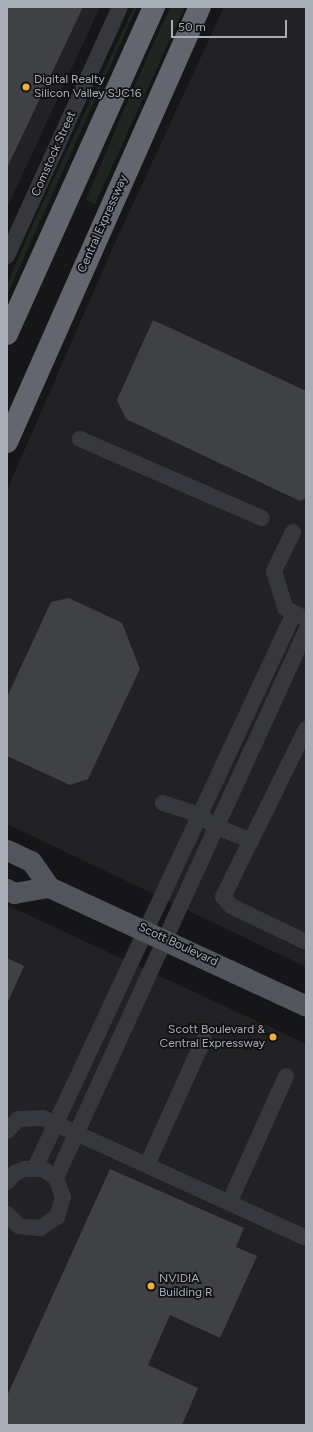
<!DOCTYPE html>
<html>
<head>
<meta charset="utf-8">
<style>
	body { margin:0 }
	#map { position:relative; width:313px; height:1432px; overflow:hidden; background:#161618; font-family:Figtree,sans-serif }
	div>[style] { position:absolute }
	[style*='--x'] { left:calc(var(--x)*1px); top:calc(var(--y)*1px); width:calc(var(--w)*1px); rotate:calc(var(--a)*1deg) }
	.built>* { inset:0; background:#222225 }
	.green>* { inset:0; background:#1e261f }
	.building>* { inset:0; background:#404145 }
	.minor>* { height:16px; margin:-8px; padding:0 8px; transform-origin:8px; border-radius:8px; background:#37383d }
	.major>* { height:21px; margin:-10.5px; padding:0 10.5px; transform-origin:10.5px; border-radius:10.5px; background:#53555c }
	.highway>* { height:22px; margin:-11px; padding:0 11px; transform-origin:11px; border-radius:11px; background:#63666e }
	.dots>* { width:11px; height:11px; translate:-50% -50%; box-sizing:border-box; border:2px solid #111113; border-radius:50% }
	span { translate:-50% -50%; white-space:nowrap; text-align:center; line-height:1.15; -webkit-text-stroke:3.5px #111113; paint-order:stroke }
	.poi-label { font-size:12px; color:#a8adb8 }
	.left { translate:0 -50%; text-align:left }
	.right { translate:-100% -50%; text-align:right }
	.street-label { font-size:12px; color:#a8adb8 }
	.frame { position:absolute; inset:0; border:8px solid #a8adb8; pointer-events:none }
	.scale { position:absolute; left:171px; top:20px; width:116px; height:18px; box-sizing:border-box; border:2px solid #a8adb8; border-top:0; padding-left:5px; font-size:12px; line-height:14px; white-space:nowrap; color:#a8adb8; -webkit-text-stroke:3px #111113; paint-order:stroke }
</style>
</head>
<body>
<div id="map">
	<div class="built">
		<i style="clip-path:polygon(7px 7px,100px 7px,7px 208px)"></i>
		<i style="clip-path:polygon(224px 7px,306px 7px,306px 967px,7px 824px,7px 490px,113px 247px)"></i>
		<i style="clip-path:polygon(7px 905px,306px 1044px,306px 1425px,7px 1425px)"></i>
	</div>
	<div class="green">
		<i style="clip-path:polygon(134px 7px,137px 7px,7px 295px,7px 285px,36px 217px)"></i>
		<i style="clip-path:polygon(170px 7px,185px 7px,95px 204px,86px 200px,128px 100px)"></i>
	</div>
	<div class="building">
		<i style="clip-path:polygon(7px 7px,83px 7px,7px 168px)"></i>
		<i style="clip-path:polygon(153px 320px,306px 391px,306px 498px,300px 501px,126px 419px,117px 400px)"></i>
		<i style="clip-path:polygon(69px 598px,122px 623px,140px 669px,88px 779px,70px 785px,7px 756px,7px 697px,51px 602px)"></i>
		<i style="clip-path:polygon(7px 958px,24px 966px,7px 1004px)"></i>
		<i style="clip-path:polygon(110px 1169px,244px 1228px,236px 1247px,257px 1256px,220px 1338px,170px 1315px,148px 1365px,198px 1388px,182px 1425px,7px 1425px,7px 1396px)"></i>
	</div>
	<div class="minor">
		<i style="--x:7;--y:256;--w:273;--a:-65.6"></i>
		<i style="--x:80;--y:439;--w:198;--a:23.5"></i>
		<i style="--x:293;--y:532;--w:43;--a:116"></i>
		<i style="--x:274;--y:571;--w:39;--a:73"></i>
		<i style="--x:285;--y:608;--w:24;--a:28"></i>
		<i style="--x:306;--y:729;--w:187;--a:116.3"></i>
		<i style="--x:223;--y:897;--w:12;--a:48"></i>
		<i style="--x:231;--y:906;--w:83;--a:25.6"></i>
		<i style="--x:163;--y:803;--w:38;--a:18"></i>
		<i style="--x:199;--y:815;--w:22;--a:34"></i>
		<i style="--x:217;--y:827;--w:37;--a:22"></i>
		<i style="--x:7;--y:1131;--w:16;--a:-47"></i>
		<i style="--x:18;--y:1119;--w:25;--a:-2"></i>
		<i style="--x:43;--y:1118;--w:289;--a:24.5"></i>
		<i style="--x:147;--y:1165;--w:138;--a:-65.7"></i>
		<i style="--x:35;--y:1168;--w:612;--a:-64.98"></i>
		<i style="--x:56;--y:1178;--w:601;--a:-65.44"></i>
		<i style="--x:7;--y:1182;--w:12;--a:-48"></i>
		<i style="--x:15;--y:1173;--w:11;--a:-22"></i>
		<i style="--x:25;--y:1169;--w:18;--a:0"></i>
		<i style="--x:43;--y:1169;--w:16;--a:35"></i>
		<i style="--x:56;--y:1178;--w:20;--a:70"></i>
		<i style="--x:63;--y:1197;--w:21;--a:107"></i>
		<i style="--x:57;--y:1217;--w:20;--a:147"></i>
		<i style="--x:40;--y:1228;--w:21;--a:-175"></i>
		<i style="--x:19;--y:1226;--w:17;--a:-135"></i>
		<i style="--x:229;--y:1203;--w:139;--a:-65.8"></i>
	</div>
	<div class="major">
		<i style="--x:7;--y:850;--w:26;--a:25"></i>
		<i style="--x:31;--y:861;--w:32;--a:55"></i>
		<i style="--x:49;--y:887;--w:283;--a:24.8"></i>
		<i style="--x:7;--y:889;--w:8;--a:30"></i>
		<i style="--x:14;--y:893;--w:36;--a:-10"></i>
	</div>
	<div class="highway">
		<i style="--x:7;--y:334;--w:359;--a:-65.8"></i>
		<i style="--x:7;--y:442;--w:476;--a:-66.1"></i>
	</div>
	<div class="dots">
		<i style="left:26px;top:87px;background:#f2b134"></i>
		<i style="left:273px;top:1037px;background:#f2b134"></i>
		<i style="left:151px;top:1286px;background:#f2b134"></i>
	</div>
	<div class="poi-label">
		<span class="left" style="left:34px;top:87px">Digital Realty<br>Silicon Valley SJC16</span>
		<span class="right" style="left:265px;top:1037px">Scott Boulevard &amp;<br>Central Expressway</span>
		<span class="left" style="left:159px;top:1286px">NVIDIA<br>Building R</span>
	</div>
	<div class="street-label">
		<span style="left:54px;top:154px;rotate:-66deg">Comstock Street</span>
		<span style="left:103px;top:224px;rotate:-66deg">Central Expressway</span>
		<span style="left:178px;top:945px;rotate:25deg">Scott Boulevard</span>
	</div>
	<div class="frame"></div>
	<div class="scale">50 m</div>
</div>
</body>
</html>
